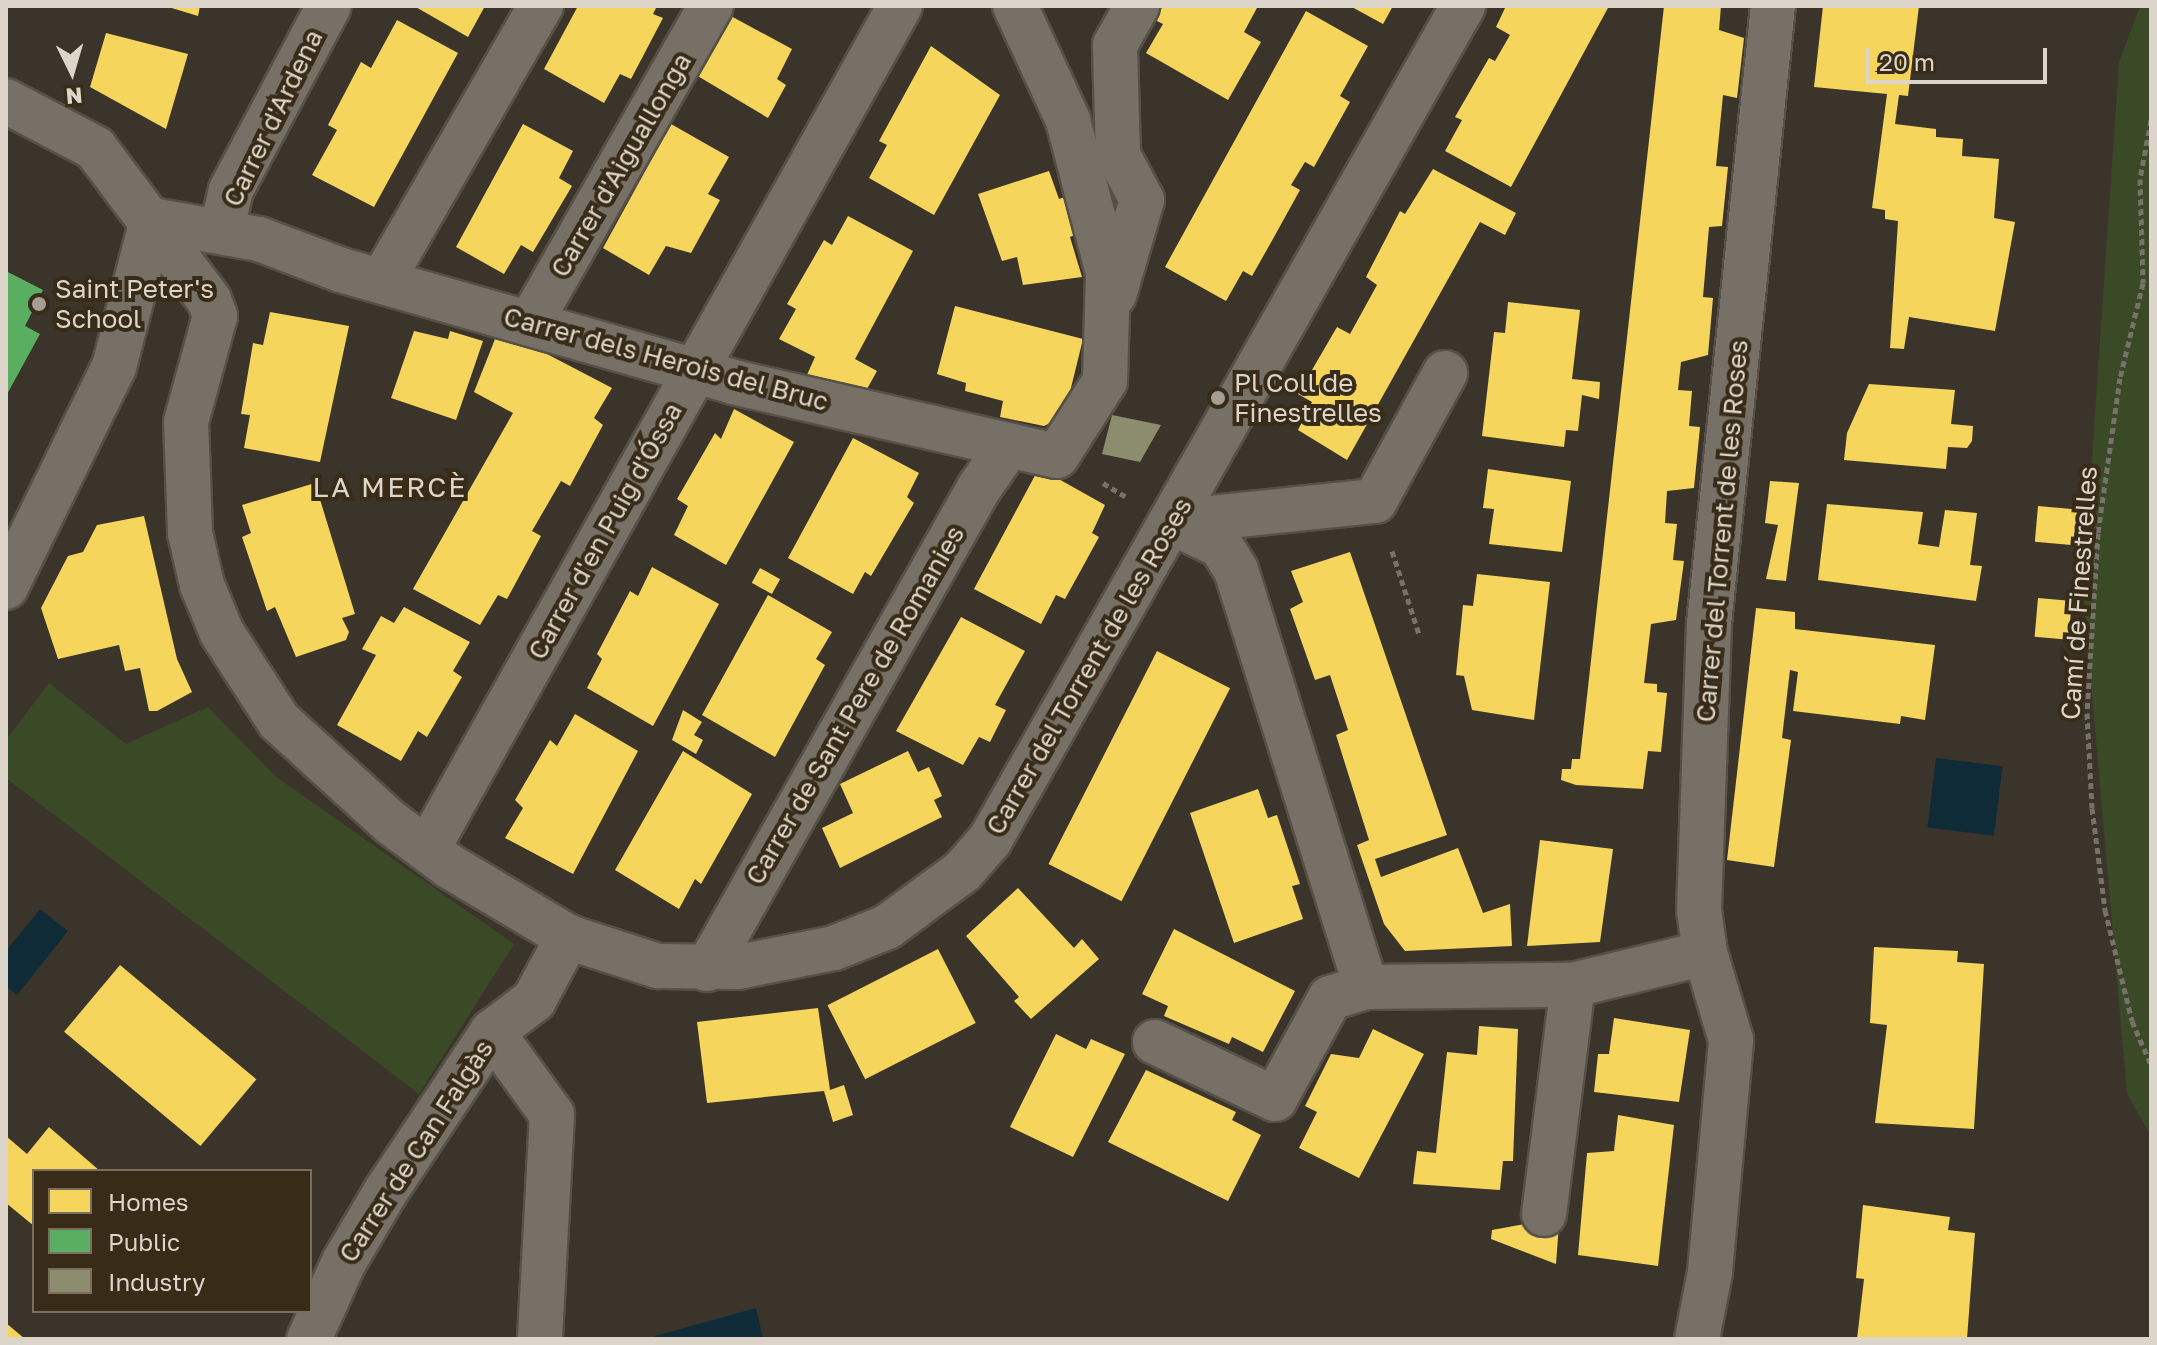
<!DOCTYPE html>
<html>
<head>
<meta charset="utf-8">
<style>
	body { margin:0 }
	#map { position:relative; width:2157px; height:1345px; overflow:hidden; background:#3b342a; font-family:"Golos Text",sans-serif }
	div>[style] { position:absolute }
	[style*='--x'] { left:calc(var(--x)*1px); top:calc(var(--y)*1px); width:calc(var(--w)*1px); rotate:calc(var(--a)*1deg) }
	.green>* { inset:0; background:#3a4a27 }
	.water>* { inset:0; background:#0e2b37; transform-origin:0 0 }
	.homes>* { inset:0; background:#f6d55c; transform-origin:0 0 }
	.public>* { inset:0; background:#5aae61 }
	.industry>* { inset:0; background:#8c8c6e }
	.path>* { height:5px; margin-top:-2.5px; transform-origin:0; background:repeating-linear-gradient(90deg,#77716a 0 6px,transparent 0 10px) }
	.roads { filter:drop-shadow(2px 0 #565046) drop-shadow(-2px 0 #565046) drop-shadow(0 2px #565046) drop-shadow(0 -2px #565046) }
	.minor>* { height:44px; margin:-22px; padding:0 22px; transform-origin:22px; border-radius:22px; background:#767067 }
	.dots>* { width:22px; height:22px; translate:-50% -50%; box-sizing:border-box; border:4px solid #382b18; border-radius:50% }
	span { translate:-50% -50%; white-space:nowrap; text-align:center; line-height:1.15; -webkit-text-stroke:8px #382b18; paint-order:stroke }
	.street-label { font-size:26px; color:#ddd5c9 }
	.poi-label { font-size:26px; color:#ddd5c9 }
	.left { translate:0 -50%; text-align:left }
	.neighbourhood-label { font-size:28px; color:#ddd5c9; letter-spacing:2px }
	.frame { position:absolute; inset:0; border:8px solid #ddd5c9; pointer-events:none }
	.legend { position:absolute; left:32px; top:1169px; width:280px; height:144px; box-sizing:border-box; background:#382b18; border:2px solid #7a6f5f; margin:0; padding:10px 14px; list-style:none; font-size:24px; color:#ddd5c9 }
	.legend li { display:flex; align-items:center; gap:16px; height:40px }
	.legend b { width:40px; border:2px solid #7a6f5f }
	.north { position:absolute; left:32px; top:32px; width:80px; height:80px; -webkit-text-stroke:6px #382b18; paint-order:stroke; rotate:175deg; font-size:22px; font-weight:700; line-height:32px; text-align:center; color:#ddd5c9 }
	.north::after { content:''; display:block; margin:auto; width:28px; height:36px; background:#ddd5c9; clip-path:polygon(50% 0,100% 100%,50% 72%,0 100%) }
	.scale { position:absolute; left:1865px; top:48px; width:182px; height:36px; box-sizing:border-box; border:4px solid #ddd5c9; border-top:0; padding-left:10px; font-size:24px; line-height:28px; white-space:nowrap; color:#ddd5c9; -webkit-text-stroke:6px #382b18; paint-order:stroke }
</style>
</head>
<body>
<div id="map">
	<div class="green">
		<i style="clip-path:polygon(2140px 6px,2151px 6px,2151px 1136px,2127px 1094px,2083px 590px,2119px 62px)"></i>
		<i style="clip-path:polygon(49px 683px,126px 744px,208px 707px,275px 776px,514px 944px,419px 1094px,6px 778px,6px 740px)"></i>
	</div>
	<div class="water">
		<i style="left:1936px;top:758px;width:67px;height:70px;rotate:7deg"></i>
		<i style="clip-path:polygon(40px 909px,68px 931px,17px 995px,6px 986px,6px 951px)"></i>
		<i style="clip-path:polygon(756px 1308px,763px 1339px,656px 1339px,655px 1336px)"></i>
	</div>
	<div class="homes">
		<i style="clip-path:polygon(165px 6px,200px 6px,198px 16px)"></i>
		<i style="clip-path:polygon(414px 6px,485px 6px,468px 37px)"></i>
		<i style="clip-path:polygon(578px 6px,657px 6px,653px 14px,663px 18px,631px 79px,620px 74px,604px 103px,544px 69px)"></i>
		<i style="clip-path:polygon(1163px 6px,1258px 6px,1244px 32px,1261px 42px,1228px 100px,1146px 53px,1163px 24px,1155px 20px)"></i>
		<i style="clip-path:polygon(1350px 6px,1393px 6px,1383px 24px)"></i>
		<i style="clip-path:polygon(1506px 6px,1609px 6px,1511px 187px,1445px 151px,1462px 120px,1455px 117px,1489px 58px,1495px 61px,1510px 35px,1496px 27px)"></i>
		<i style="clip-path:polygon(1664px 6px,1721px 6px,1719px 30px,1744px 38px,1737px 98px,1723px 95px,1716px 166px,1728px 167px,1722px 226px,1709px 227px,1703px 297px,1713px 298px,1708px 355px,1681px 362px,1678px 390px,1692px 391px,1689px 426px,1700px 427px,1694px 488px,1667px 491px,1665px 523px,1677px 524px,1673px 560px,1684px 561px,1676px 620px,1651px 624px,1644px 683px,1657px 684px,1657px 692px,1667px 693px,1661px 752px,1648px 751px,1643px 789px,1576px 785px,1561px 780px,1562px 769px,1571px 769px,1572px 759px,1580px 759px)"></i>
		<i style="clip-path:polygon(1823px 6px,1919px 6px,1908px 96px,1899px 95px,1895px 124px,1936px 129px,1936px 137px,1963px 139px,1962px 156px,1999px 159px,1994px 218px,2015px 222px,1995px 331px,1909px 317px,1904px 349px,1890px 348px,1898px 221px,1885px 219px,1885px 210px,1872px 208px,1887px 94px,1814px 87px)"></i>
		<i style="clip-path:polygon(1306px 11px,1368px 46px,1340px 96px,1350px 102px,1314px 167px,1305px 162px,1291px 185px,1300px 190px,1269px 246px,1252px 276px,1243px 271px,1226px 301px,1165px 267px)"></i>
		<i style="clip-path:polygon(729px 15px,792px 49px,777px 79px,786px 85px,768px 118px,696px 75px)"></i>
		<i style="clip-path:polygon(397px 20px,458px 53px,374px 207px,312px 175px,337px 130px,328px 125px,361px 62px,371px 68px)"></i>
		<i style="clip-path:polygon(106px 33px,188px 54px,166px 129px,90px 87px)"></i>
		<i style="clip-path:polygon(931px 46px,1000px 95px,934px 215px,869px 178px,887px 145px,879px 141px)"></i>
		<i style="clip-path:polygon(523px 124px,573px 151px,559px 178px,572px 186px,533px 252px,521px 245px,504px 274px,456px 247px)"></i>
		<i style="clip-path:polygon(671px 124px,729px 157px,708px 194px,720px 200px,691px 253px,666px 246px,649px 275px,603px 248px)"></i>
		<i style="clip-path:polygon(1433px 169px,1516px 213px,1505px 235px,1480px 222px,1347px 460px,1298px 430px,1312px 402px,1298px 394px,1337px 327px,1350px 334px,1377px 285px,1366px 277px,1400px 211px,1405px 214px)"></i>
		<i style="clip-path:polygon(1049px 171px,1059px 199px,1068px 196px,1081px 232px,1070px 237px,1082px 277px,1023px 285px,1017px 257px,1002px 261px,978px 194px)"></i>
		<i style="clip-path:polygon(848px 216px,913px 251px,855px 359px,877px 371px,867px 389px,806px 377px,815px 357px,779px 339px,796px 309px,787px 304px,824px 240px,832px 245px)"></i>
		<i style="clip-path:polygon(1508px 302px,1580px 310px,1572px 379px,1600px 382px,1599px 399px,1582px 395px,1578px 431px,1566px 430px,1564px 447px,1482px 436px,1494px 332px,1505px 333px)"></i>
		<i style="clip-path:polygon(955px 306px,1083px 339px,1067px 404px,1054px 421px,1044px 426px,1000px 417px,1003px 401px,965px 391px,966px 383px,937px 374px)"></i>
		<i style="clip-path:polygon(270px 312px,349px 326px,320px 462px,244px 448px,250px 415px,241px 414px,253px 343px,263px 345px)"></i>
		<i style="clip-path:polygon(414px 331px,448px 339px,450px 331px,483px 341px,456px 420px,391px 398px)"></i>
		<i style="clip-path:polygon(495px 339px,547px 354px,612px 388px,594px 418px,603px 425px,570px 486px,561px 481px,532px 531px,541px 536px,507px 599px,498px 595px,480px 625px,413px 589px,513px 413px,474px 392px)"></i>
		<i style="clip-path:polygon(1869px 384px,1955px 390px,1951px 424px,1973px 426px,1972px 441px,1967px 448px,1948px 447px,1946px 469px,1844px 460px,1847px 433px)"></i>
		<i style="clip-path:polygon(734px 409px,794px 442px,726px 565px,674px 535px,688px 506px,677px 499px,715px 433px,721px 439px)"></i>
		<i style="clip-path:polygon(853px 438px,919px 473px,907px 497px,914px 503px,871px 576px,865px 572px,853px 594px,788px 558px)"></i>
		<i style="clip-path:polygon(1039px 468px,1105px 505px,1092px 533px,1099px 537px,1081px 570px,1065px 599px,1056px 595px,1041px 624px,974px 589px)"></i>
		<i style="clip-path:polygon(1488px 469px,1571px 481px,1562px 552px,1489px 544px,1494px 509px,1483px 508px)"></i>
		<i style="clip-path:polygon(1770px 481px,1799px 483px,1786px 581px,1766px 579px,1778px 525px,1765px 523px)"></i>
		<i style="clip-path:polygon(315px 483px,355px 614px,342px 618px,349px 632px,346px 640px,296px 657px,275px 607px,267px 611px,242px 537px,251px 533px,242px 505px)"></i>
		<i style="clip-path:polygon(1827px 504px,1923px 512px,1918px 544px,1939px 547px,1945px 510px,1977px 513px,1970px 565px,1982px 566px,1976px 601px,1818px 580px)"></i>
		<i style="left:2038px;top:506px;width:45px;height:36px;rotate:5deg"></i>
		<i style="clip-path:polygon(144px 516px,177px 659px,192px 692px,157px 711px,149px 711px,140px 668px,125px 671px,119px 645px,58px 659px,41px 608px,68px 556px,83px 552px,97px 525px)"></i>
		<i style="clip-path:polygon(1350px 552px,1447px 835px,1375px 859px,1381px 877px,1458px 848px,1483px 913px,1510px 904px,1512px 946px,1405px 951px,1384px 924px,1357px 845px,1369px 840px,1336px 735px,1348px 730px,1330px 675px,1315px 680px,1290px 609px,1303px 602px,1291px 571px)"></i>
		<i style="clip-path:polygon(652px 567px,719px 604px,653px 726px,587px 688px,602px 659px,597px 654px,630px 591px,638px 596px)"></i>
		<i style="left:760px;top:568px;width:23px;height:17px;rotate:29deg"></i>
		<i style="clip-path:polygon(1477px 574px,1550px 582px,1534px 720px,1472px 710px,1464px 676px,1456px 675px,1463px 605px,1473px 606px)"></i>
		<i style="clip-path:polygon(768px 595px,832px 632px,816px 659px,825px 665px,775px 757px,702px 715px)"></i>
		<i style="left:2038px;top:598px;width:34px;height:39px;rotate:5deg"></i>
		<i style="clip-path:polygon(404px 607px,470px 642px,453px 671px,462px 677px,427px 737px,418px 731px,401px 761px,337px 725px,376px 655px,362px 649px,381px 616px,394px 623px)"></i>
		<i style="clip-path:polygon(1756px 608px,1795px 612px,1795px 629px,1935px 645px,1925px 720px,1901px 716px,1900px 724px,1793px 711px,1798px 672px,1790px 670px,1782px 738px,1791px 740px,1774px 867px,1727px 860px)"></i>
		<i style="clip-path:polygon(961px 617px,1025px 651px,995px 705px,1006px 710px,990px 742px,979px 737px,963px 765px,896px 731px)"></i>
		<i style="left:1157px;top:651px;width:82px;height:239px;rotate:27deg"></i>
		<i style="clip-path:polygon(683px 710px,702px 722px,694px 735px,703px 740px,696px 754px,672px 740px)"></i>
		<i style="clip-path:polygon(575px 714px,638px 751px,573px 874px,505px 838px,523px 808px,515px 800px,550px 740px,557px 746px)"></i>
		<i style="clip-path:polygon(683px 751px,752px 794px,701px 884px,695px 879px,679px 909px,615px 870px)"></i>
		<i style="clip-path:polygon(908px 751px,918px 772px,929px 767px,942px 796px,934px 800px,942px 817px,840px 868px,822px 828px,853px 813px,840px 784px)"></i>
		<i style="clip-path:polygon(1258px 789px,1268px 818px,1277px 815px,1300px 884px,1292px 886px,1303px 919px,1234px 943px,1190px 813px)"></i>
		<i style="clip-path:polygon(1540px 840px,1613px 849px,1600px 942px,1527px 946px)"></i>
		<i style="clip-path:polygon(1018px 888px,1074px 948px,1082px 939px,1099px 959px,1031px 1019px,1014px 1001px,1019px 997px,966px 936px)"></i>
		<i style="clip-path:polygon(1174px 929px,1295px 991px,1263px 1052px,1232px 1037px,1229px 1044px,1164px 1016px,1168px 1006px,1142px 994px)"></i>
		<i style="clip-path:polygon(1874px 947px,1958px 951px,1957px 962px,1984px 964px,1974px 1129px,1875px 1123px,1887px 1025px,1870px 1023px)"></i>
		<i style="left:938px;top:949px;width:83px;height:124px;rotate:63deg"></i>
		<i style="left:120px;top:965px;width:178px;height:87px;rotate:40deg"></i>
		<i style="clip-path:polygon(818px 1008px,830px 1090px,844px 1085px,853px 1115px,833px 1122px,824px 1091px,707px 1103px,697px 1022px)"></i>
		<i style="clip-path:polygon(1614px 1018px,1690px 1030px,1679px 1102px,1594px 1092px,1598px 1054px,1609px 1054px)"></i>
		<i style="clip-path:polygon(1479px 1026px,1518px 1029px,1513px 1161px,1503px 1161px,1500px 1190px,1413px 1184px,1417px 1151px,1436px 1153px,1447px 1052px,1477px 1055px)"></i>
		<i style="clip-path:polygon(1373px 1029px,1424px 1054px,1359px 1178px,1299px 1148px,1317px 1112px,1305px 1106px,1331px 1054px,1359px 1058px)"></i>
		<i style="clip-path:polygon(1056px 1034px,1086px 1049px,1091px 1039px,1125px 1054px,1073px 1157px,1010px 1127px)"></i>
		<i style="clip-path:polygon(1146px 1070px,1236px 1112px,1232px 1120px,1261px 1135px,1228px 1201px,1108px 1142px)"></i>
		<i style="clip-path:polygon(1618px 1115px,1674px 1125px,1658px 1266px,1578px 1255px,1587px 1153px,1614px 1151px)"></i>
		<i style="clip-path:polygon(49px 1127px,100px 1171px,34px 1171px,34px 1226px,6px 1203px,6px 1136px,27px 1154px)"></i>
		<i style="clip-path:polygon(1863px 1205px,1950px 1217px,1948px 1230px,1975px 1233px,1967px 1339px,1857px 1339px,1864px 1279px,1856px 1278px)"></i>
		<i style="clip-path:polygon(1536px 1222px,1559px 1224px,1556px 1264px,1491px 1239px,1492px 1230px)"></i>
		<i style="clip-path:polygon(6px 1323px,25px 1339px,6px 1339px)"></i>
	</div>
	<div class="public">
		<i style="clip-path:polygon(6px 271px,43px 290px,25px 326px,40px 334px,6px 396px)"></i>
	</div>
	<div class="industry">
		<i style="clip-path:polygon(1112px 415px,1161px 425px,1140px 462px,1102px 454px)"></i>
	</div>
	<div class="path">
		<i style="--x:2151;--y:120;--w:60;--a:100.6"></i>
		<i style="--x:2140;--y:179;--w:104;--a:88.3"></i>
		<i style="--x:2143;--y:283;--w:98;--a:103.6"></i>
		<i style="--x:2120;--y:378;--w:157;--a:98.1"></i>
		<i style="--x:2098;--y:533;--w:180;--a:93.5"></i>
		<i style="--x:2087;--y:713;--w:95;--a:87"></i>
		<i style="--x:2092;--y:808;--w:103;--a:82.7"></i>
		<i style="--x:2105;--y:910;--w:114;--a:76.3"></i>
		<i style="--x:2132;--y:1021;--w:48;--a:66.6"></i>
		<i style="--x:1103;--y:483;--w:26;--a:31"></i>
		<i style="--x:1392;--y:551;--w:90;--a:72"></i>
	</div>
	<div class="roads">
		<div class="minor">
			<i style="--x:6;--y:101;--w:101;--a:27.8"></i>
			<i style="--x:95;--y:148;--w:190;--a:53.1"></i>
			<i style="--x:209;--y:300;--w:17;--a:69"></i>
			<i style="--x:215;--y:316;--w:110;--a:105.3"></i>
			<i style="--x:186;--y:422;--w:111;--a:87.9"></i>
			<i style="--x:190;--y:533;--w:53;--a:77"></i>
			<i style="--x:202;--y:585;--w:52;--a:67.4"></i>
			<i style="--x:222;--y:633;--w:105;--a:57.1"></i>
			<i style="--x:279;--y:721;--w:150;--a:42.3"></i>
			<i style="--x:390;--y:822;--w:74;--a:36.7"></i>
			<i style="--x:449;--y:866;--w:139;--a:30.8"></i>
			<i style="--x:568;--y:937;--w:95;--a:17.9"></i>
			<i style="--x:658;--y:966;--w:80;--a:0.7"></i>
			<i style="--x:738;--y:967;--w:98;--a:-11.2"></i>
			<i style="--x:834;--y:948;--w:57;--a:-21.6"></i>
			<i style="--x:887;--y:927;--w:94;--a:-36.4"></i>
			<i style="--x:963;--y:871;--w:41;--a:-48.9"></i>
			<i style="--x:990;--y:840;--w:959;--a:-60.44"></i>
			<i style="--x:152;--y:220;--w:109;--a:10.1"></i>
			<i style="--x:259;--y:239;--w:88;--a:20.7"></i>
			<i style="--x:341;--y:270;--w:408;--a:15.9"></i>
			<i style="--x:733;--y:382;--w:332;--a:12.9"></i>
			<i style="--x:1057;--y:456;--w:89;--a:-57.4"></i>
			<i style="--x:1105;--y:381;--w:108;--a:-88.4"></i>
			<i style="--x:1108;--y:273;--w:158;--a:-104.7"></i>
			<i style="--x:1068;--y:120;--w:126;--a:-114.9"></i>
			<i style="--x:221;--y:232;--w:43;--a:-76.6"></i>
			<i style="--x:231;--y:190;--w:208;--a:-62"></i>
			<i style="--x:382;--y:281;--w:318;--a:-60"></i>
			<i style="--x:1114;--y:295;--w:99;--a:-73.6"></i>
			<i style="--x:1142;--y:200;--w:51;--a:-118.1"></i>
			<i style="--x:1118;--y:155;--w:110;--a:-91.6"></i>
			<i style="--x:1115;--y:45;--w:45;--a:-60.6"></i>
			<i style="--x:530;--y:323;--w:365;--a:-60.3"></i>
			<i style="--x:1171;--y:522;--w:55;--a:25.6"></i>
			<i style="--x:1221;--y:546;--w:28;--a:58"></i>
			<i style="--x:1236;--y:570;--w:437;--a:72.7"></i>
			<i style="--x:1171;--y:522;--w:205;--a:-5.9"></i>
			<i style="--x:1375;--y:501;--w:146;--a:-61.3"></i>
			<i style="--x:6;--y:587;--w:245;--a:-63.9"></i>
			<i style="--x:114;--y:367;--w:152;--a:-75.5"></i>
			<i style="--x:428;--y:848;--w:965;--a:-60.73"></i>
			<i style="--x:707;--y:969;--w:553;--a:-60.51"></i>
			<i style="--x:979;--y:488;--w:52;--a:-55.1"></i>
			<i style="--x:492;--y:1032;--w:102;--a:54.1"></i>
			<i style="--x:552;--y:1115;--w:224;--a:93.1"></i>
			<i style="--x:1155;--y:1042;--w:133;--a:25.4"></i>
			<i style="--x:1275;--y:1099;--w:115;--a:-61.4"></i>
			<i style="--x:1330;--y:998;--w:38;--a:-17"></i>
			<i style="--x:1366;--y:987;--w:207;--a:-0.6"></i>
			<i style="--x:1573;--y:985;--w:136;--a:-13.6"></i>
			<i style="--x:1544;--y:1214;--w:231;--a:-82.8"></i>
			<i style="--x:309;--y:1339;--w:85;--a:-65.6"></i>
			<i style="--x:344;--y:1262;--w:82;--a:-59.4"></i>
			<i style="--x:386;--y:1191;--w:191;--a:-56.3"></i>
			<i style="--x:492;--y:1032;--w:53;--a:-37.3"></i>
			<i style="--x:534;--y:1000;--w:72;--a:-61.6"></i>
			<i style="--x:1697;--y:1339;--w:68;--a:-79"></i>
			<i style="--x:1710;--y:1272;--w:233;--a:-84.8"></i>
			<i style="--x:1731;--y:1040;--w:91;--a:-106.6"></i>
			<i style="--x:1705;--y:953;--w:43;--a:-97.9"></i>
			<i style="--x:1699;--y:910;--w:286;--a:-88"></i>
			<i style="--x:1709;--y:624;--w:621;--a:-84.09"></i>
		</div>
	</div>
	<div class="dots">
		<i style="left:39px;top:304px;background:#a49d91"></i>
		<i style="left:1218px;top:398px;background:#a49d91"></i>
	</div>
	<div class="street-label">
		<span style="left:273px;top:118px;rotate:-64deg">Carrer d'Ardena</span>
		<span style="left:621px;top:165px;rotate:-60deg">Carrer d'Aiguallonga</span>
		<span style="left:666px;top:359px;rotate:15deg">Carrer dels Herois del Bruc</span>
		<span style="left:605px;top:531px;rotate:-61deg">Carrer d'en Puig d'Óssa</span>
		<span style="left:1722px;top:531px;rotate:-85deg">Carrer del Torrent de les Roses</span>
		<span style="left:2079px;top:593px;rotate:-86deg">Camí de Finestrelles</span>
		<span style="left:1089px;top:666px;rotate:-60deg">Carrer del Torrent de les Roses</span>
		<span style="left:855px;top:705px;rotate:-60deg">Carrer de Sant Pere de Romanies</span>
		<span style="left:416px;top:1151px;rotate:-57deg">Carrer de Can Falgàs</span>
	</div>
	<div class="poi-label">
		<span class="left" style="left:55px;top:304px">Saint Peter's<br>School</span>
		<span class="left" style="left:1234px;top:398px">Pl Coll de<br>Finestrelles</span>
	</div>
	<div class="neighbourhood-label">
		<span style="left:390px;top:487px">LA MERCÈ</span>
	</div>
	<div class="frame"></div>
	<ul class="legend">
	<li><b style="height:22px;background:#f6d55c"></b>Homes</li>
	<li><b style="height:22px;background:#5aae61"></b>Public</li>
	<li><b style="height:22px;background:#8c8c6e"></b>Industry</li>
	</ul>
	<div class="north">N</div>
	<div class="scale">20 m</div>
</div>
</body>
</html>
